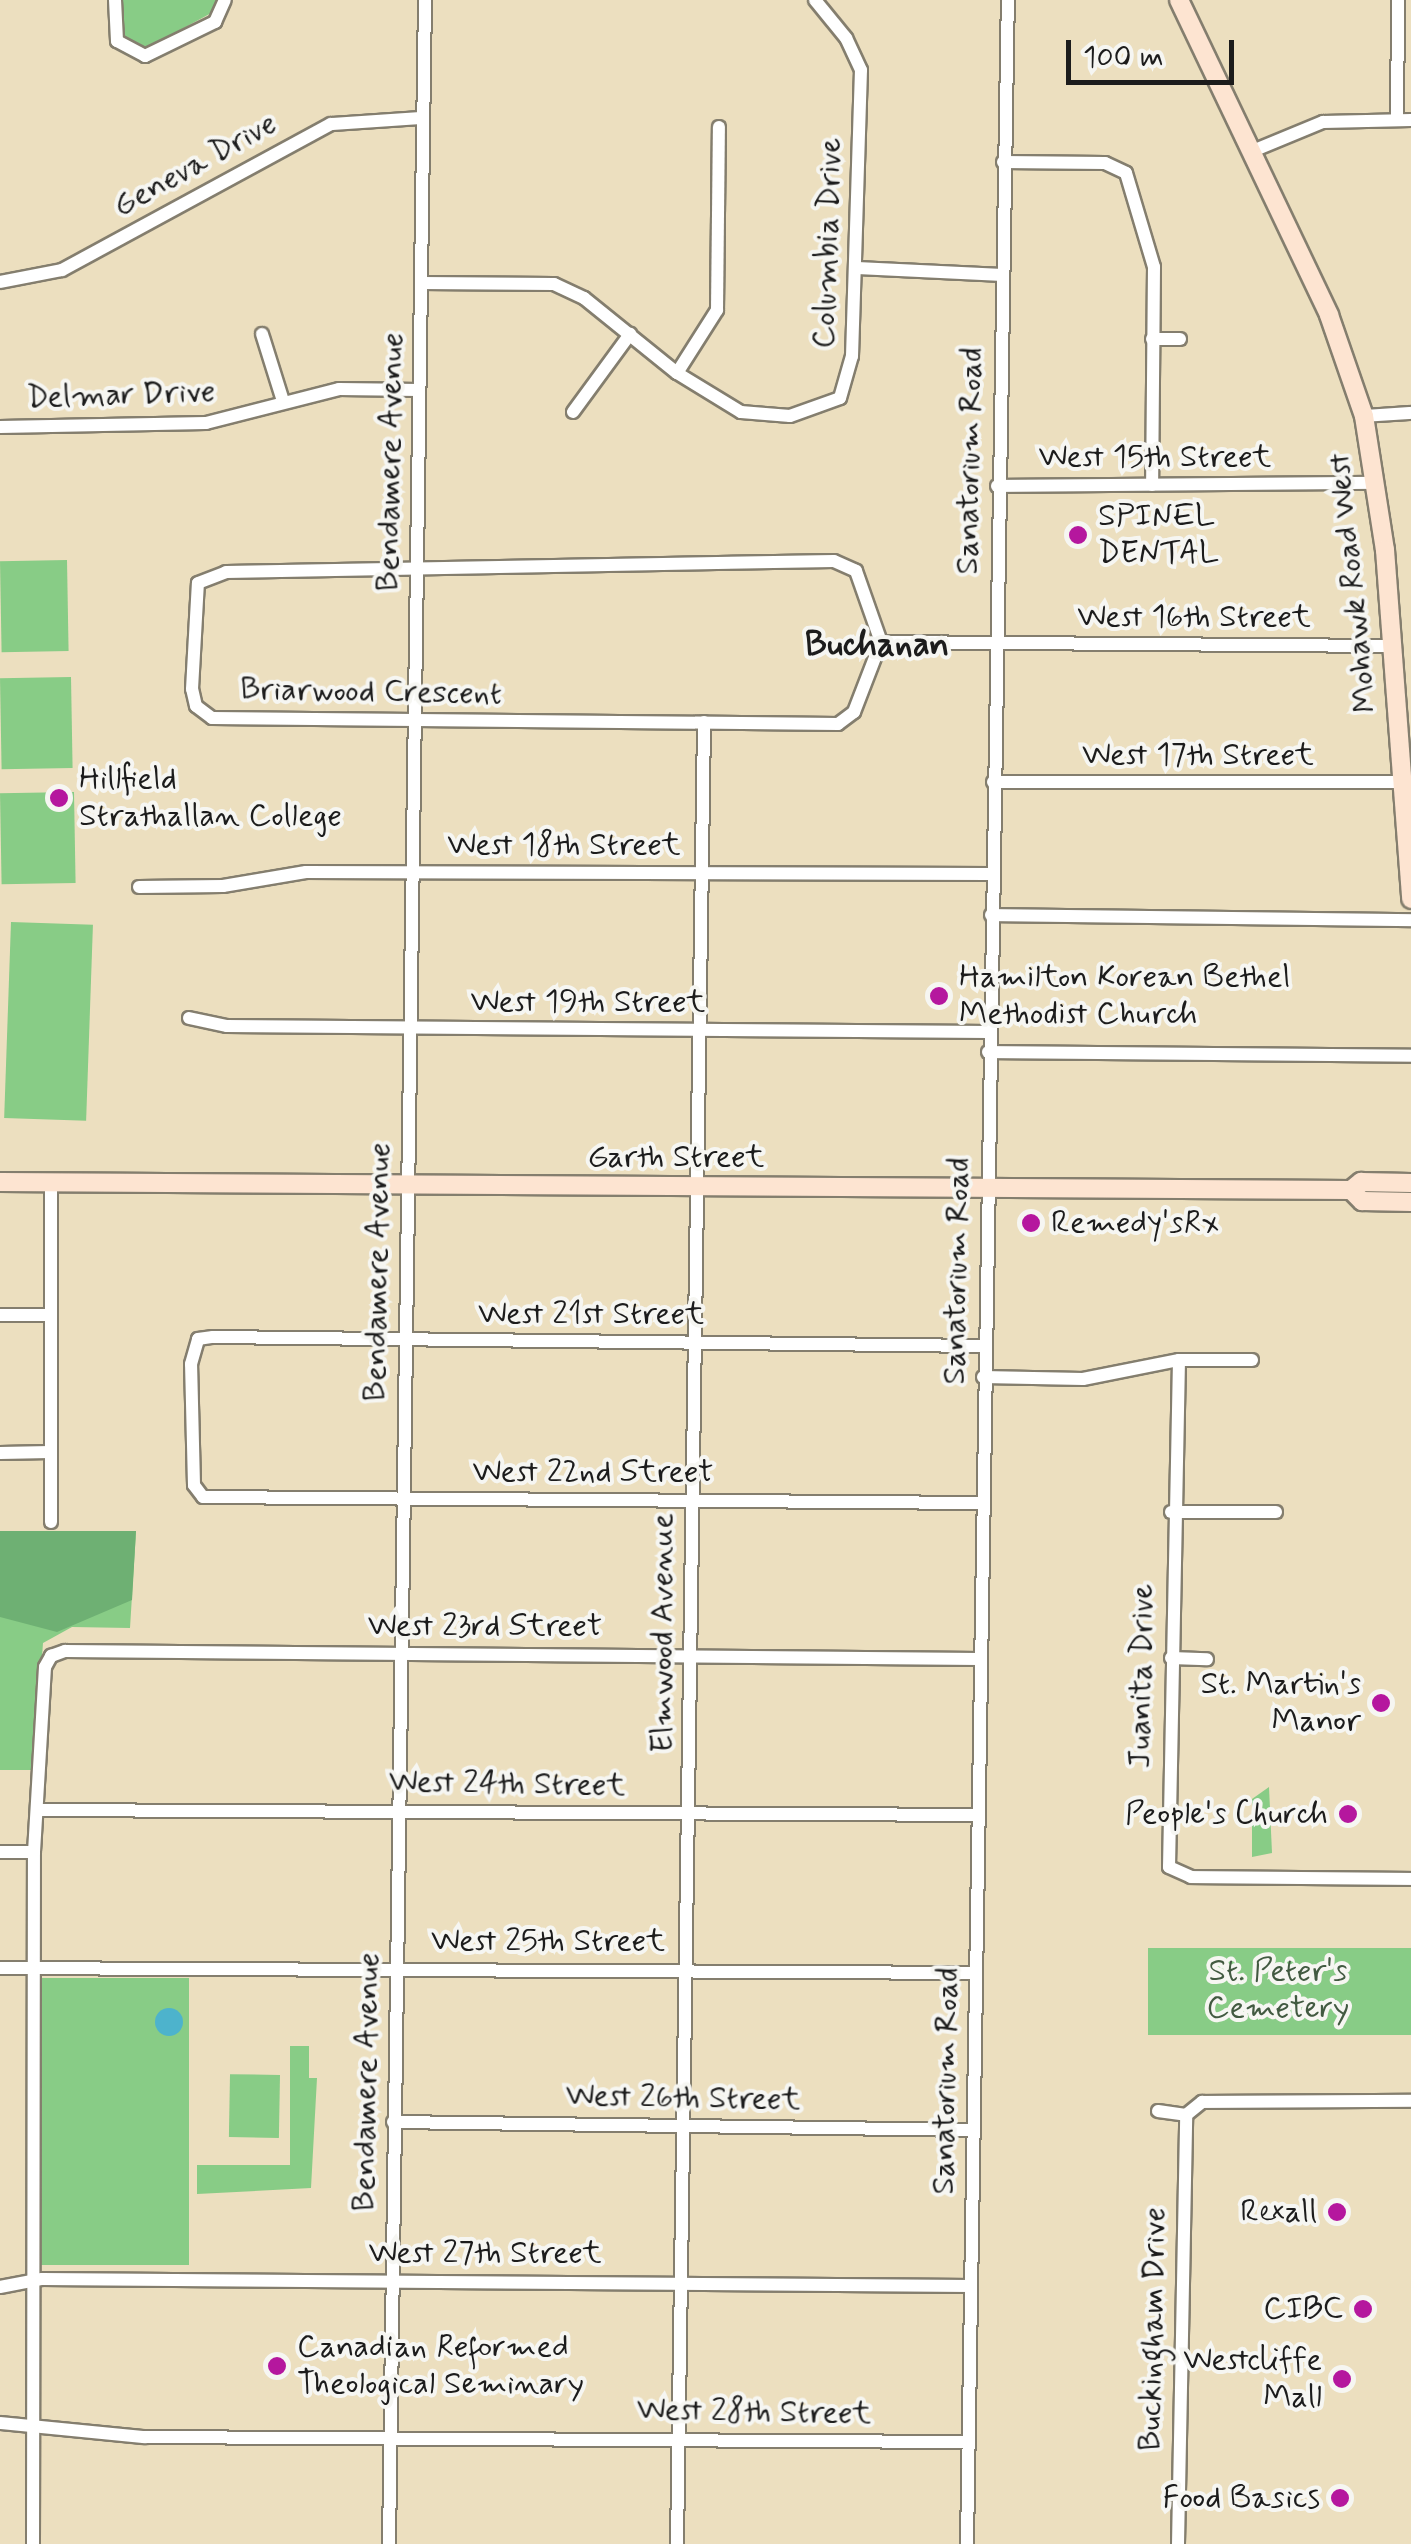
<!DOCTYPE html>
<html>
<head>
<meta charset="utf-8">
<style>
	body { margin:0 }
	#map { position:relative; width:1411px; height:2544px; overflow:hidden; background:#ecdfbf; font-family:Mynerve,sans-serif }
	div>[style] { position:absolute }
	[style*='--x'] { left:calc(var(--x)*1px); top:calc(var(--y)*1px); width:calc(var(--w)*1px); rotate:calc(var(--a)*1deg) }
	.green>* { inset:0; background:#88cc86; transform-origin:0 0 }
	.forest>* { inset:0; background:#6eb073 }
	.water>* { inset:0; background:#4db3cc }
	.round { border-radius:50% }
	.roads { filter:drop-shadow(2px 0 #847e6e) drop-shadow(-2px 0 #847e6e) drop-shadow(0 2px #847e6e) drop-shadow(0 -2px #847e6e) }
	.street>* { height:12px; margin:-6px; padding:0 6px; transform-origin:6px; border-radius:6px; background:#fff }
	.secondary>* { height:18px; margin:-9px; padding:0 9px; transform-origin:9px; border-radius:9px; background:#fde4d1 }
	.dots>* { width:28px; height:28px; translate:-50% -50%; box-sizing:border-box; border:5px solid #f6f6f2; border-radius:50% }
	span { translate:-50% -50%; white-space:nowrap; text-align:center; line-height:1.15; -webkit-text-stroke:8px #f6f6f2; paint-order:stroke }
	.street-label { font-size:32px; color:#1c1c1c }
	.poi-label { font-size:32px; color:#1c1c1c }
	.left { translate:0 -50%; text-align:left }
	.right { translate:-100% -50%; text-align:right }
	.park-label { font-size:32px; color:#425a41 }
	.neighbourhood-label { font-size:35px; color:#1c1c1c; font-weight:700 }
	.scale { position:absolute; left:1066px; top:40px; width:168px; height:45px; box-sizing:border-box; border:5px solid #1c1c1c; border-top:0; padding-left:12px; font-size:30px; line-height:35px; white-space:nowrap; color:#1c1c1c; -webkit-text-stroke:8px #f6f6f2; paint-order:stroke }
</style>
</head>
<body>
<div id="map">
	<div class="green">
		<i style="clip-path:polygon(120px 0,216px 0,215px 11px,143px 50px,121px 34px)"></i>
		<i style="left:67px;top:560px;width:91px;height:67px;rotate:89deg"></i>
		<i style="left:71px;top:677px;width:91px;height:71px;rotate:89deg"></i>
		<i style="left:74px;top:792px;width:91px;height:74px;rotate:89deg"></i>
		<i style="left:11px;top:922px;width:82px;height:196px;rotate:2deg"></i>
		<i style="clip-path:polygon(0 1531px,136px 1531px,130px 1628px,72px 1627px,43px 1643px,34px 1770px,0 1770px)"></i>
		<i style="clip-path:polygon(1269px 1787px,1272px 1853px,1252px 1857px,1252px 1799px)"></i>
		<i style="left:1148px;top:1948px;width:263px;height:87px"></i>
		<i style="left:41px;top:1978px;width:148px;height:287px"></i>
		<i style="clip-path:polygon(290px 2046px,309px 2046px,309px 2078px,317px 2078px,311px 2188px,197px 2194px,197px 2165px,290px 2165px)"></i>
		<i style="left:280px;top:2075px;width:63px;height:50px;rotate:91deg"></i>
	</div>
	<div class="forest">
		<i style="clip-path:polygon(0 1531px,136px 1531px,132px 1600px,57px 1632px,0 1617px)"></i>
	</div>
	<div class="water">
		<i class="round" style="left:155px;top:2008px;width:28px;height:28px"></i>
	</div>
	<div class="roads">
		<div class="street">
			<i style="--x:115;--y:0;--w:41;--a:87.2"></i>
			<i style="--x:117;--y:41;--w:32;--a:28"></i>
			<i style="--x:145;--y:56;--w:78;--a:-25.9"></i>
			<i style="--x:215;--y:22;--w:24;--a:-66"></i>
			<i style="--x:1397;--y:120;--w:120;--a:-89.5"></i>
			<i style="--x:1255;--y:150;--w:74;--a:-22.4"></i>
			<i style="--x:1323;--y:122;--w:88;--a:-1.3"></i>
			<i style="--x:1003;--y:162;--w:102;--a:0.6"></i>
			<i style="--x:1105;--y:163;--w:23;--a:25"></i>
			<i style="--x:1126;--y:173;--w:98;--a:73.4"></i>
			<i style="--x:1154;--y:267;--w:218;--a:90.5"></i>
			<i style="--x:858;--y:268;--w:144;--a:2.8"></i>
			<i style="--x:0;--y:282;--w:63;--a:-11"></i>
			<i style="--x:62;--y:270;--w:306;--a:-28.5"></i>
			<i style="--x:331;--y:124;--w:91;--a:-3.8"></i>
			<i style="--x:422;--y:283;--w:132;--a:0.4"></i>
			<i style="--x:554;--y:284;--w:33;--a:25"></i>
			<i style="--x:584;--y:298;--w:119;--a:38.9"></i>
			<i style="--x:677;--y:373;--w:75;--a:31.4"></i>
			<i style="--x:741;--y:412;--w:49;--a:4.7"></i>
			<i style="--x:790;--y:416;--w:53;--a:-19.8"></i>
			<i style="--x:840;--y:398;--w:44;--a:-74.1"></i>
			<i style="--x:852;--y:356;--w:286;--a:-88.2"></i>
			<i style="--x:861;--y:70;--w:35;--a:-115"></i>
			<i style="--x:846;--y:38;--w:49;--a:-129.2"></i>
			<i style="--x:262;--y:334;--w:70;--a:72.6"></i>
			<i style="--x:1152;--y:339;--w:28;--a:0"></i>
			<i style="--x:677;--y:373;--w:75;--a:-57.6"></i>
			<i style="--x:717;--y:310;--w:183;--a:-89.4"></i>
			<i style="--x:573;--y:412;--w:97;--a:-53.8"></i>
			<i style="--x:1364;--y:416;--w:47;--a:-3.7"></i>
			<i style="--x:0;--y:427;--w:206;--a:-1.1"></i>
			<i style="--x:206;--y:423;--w:137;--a:-14.3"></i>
			<i style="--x:339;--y:389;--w:80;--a:0.7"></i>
			<i style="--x:997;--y:486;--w:378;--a:-0.5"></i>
			<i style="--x:881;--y:642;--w:75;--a:111.1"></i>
			<i style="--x:854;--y:712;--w:20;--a:143"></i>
			<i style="--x:838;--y:724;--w:626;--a:-179.45"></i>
			<i style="--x:212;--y:718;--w:20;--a:-143"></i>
			<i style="--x:196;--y:706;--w:17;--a:-103"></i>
			<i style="--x:192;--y:689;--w:106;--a:-86.8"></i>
			<i style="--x:198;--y:583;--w:30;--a:-21"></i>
			<i style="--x:226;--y:572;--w:608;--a:-1.04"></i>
			<i style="--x:834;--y:561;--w:24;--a:24"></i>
			<i style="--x:856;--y:571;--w:75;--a:70.6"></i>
			<i style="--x:881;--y:642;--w:512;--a:0.45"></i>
			<i style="--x:993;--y:782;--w:410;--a:0"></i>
			<i style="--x:139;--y:887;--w:84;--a:-0.7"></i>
			<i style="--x:223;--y:886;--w:84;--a:-9.6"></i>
			<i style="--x:306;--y:872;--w:684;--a:0.17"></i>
			<i style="--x:991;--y:915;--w:420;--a:0.7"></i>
			<i style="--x:189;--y:1018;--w:39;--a:12"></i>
			<i style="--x:227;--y:1026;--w:762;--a:0.45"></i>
			<i style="--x:988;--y:1052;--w:423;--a:0.5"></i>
			<i style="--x:51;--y:1182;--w:340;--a:90"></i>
			<i style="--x:0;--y:1315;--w:50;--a:0"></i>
			<i style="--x:1179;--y:1360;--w:507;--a:91.13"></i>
			<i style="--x:1169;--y:1867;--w:24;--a:24"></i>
			<i style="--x:1191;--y:1877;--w:220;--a:0.5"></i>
			<i style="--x:983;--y:1377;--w:100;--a:1.1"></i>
			<i style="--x:1083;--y:1379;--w:98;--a:-11.2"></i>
			<i style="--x:1179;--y:1360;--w:73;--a:0"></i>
			<i style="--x:0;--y:1453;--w:50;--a:-1.1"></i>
			<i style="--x:982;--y:1503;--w:779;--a:-179.56"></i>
			<i style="--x:203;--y:1497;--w:15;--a:-127"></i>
			<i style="--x:194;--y:1485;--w:121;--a:-91.4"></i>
			<i style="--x:191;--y:1364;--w:26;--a:-74"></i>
			<i style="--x:198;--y:1339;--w:15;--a:-8"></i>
			<i style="--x:213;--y:1337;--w:771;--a:0.67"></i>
			<i style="--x:1171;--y:1512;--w:105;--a:0"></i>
			<i style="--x:1171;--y:1658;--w:36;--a:2"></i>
			<i style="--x:37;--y:1810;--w:940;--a:0.3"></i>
			<i style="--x:0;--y:1852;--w:34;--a:0"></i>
			<i style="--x:0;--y:1968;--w:975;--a:0.29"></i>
			<i style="--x:1158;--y:2111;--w:28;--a:8"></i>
			<i style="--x:393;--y:2122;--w:580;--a:0.79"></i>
			<i style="--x:0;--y:2287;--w:43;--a:-10.8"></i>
			<i style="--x:42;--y:2279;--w:929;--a:0.43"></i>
			<i style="--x:0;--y:2423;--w:145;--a:5.6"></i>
			<i style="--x:144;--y:2437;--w:824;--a:0.35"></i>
			<i style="--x:33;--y:2544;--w:692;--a:-89.92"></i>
			<i style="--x:34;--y:1852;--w:185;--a:-86.6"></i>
			<i style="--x:45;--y:1667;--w:13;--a:-61"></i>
			<i style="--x:51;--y:1656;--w:15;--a:-20"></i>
			<i style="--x:65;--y:1651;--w:914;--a:0.5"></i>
			<i style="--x:389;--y:2544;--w:2544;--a:-89.19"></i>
			<i style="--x:677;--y:2544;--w:1822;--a:-89.15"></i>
			<i style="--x:967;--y:2544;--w:2544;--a:-89.08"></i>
			<i style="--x:1178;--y:2544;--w:429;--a:-88.9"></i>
			<i style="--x:1186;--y:2115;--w:21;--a:-39"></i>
			<i style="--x:1202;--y:2102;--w:209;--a:-0.3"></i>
		</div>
		<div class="secondary">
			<i style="--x:1179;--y:0;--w:349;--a:64.5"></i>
			<i style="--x:1329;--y:315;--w:107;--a:70.9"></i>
			<i style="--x:1364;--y:416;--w:136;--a:81.1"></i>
			<i style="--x:1385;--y:550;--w:350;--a:85.7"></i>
			<i style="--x:0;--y:1182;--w:1351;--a:0.34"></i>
			<i style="--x:1351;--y:1190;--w:13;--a:-39"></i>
			<i style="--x:1361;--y:1182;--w:50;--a:1.1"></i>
			<i style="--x:1351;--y:1190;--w:16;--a:45"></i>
			<i style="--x:1362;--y:1201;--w:49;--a:1.2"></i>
		</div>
	</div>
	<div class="dots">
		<i style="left:1078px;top:535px;background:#b5179e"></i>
		<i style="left:59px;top:798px;background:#b5179e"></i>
		<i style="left:939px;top:996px;background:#b5179e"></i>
		<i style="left:1031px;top:1223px;background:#b5179e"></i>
		<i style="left:1381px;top:1703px;background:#b5179e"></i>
		<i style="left:1348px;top:1814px;background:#b5179e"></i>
		<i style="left:1337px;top:2212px;background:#b5179e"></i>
		<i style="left:1363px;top:2309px;background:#b5179e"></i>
		<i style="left:277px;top:2366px;background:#b5179e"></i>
		<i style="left:1342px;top:2379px;background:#b5179e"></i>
		<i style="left:1340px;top:2498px;background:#b5179e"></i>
	</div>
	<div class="street-label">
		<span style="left:195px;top:165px;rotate:-29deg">Geneva Drive</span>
		<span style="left:828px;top:243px;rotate:-88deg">Columbia Drive</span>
		<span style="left:121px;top:395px;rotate:-2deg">Delmar Drive</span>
		<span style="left:1155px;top:457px">West 15th Street</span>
		<span style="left:970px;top:461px;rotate:-89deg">Sanatorium Road</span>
		<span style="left:391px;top:462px;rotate:-89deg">Bendamere Avenue</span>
		<span style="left:1353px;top:583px;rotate:-96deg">Mohawk Road West</span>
		<span style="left:1194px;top:617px">West 16th Street</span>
		<span style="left:371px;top:692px;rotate:1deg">Briarwood Crescent</span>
		<span style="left:1198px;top:755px">West 17th Street</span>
		<span style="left:564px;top:845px">West 18th Street</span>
		<span style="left:588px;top:1002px">West 19th Street</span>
		<span style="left:676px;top:1157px">Garth Street</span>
		<span style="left:957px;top:1271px;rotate:-89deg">Sanatorium Road</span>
		<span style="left:378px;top:1272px;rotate:-89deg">Bendamere Avenue</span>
		<span style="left:591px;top:1314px">West 21st Street</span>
		<span style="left:593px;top:1472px">West 22nd Street</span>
		<span style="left:485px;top:1626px">West 23rd Street</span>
		<span style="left:663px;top:1633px;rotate:-90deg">Elmwood Avenue</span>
		<span style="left:1142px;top:1676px;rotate:-89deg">Juanita Drive</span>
		<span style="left:507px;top:1784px;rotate:1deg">West 24th Street</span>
		<span style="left:548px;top:1941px">West 25th Street</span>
		<span style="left:946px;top:2081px;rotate:-89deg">Sanatorium Road</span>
		<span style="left:367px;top:2082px;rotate:-89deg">Bendamere Avenue</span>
		<span style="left:683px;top:2098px;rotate:1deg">West 26th Street</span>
		<span style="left:485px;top:2253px">West 27th Street</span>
		<span style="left:1153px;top:2329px;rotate:-89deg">Buckingham Drive</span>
		<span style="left:754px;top:2412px;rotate:1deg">West 28th Street</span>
	</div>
	<div class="poi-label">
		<span class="left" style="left:1098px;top:535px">SPINEL<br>DENTAL</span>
		<span class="left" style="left:79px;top:798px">Hillfield<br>Strathallan College</span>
		<span class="left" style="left:959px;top:996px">Hamilton Korean Bethel<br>Methodist Church</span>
		<span class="left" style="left:1051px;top:1223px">Remedy'sRx</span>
		<span class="right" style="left:1361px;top:1703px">St. Martin's<br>Manor</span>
		<span class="right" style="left:1328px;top:1814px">People's Church</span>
		<span class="right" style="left:1317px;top:2212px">Rexall</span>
		<span class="right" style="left:1343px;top:2309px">CIBC</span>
		<span class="left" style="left:297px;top:2366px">Canadian Reformed<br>Theological Seminary</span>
		<span class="right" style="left:1322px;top:2379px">Westcliffe<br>Mall</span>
		<span class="right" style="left:1320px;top:2498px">Food Basics</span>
	</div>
	<div class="park-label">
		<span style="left:1278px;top:1990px">St. Peter's<br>Cemetery</span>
	</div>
	<div class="neighbourhood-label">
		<span style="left:877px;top:645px">Buchanan</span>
	</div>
	<div class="scale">100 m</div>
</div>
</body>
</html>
